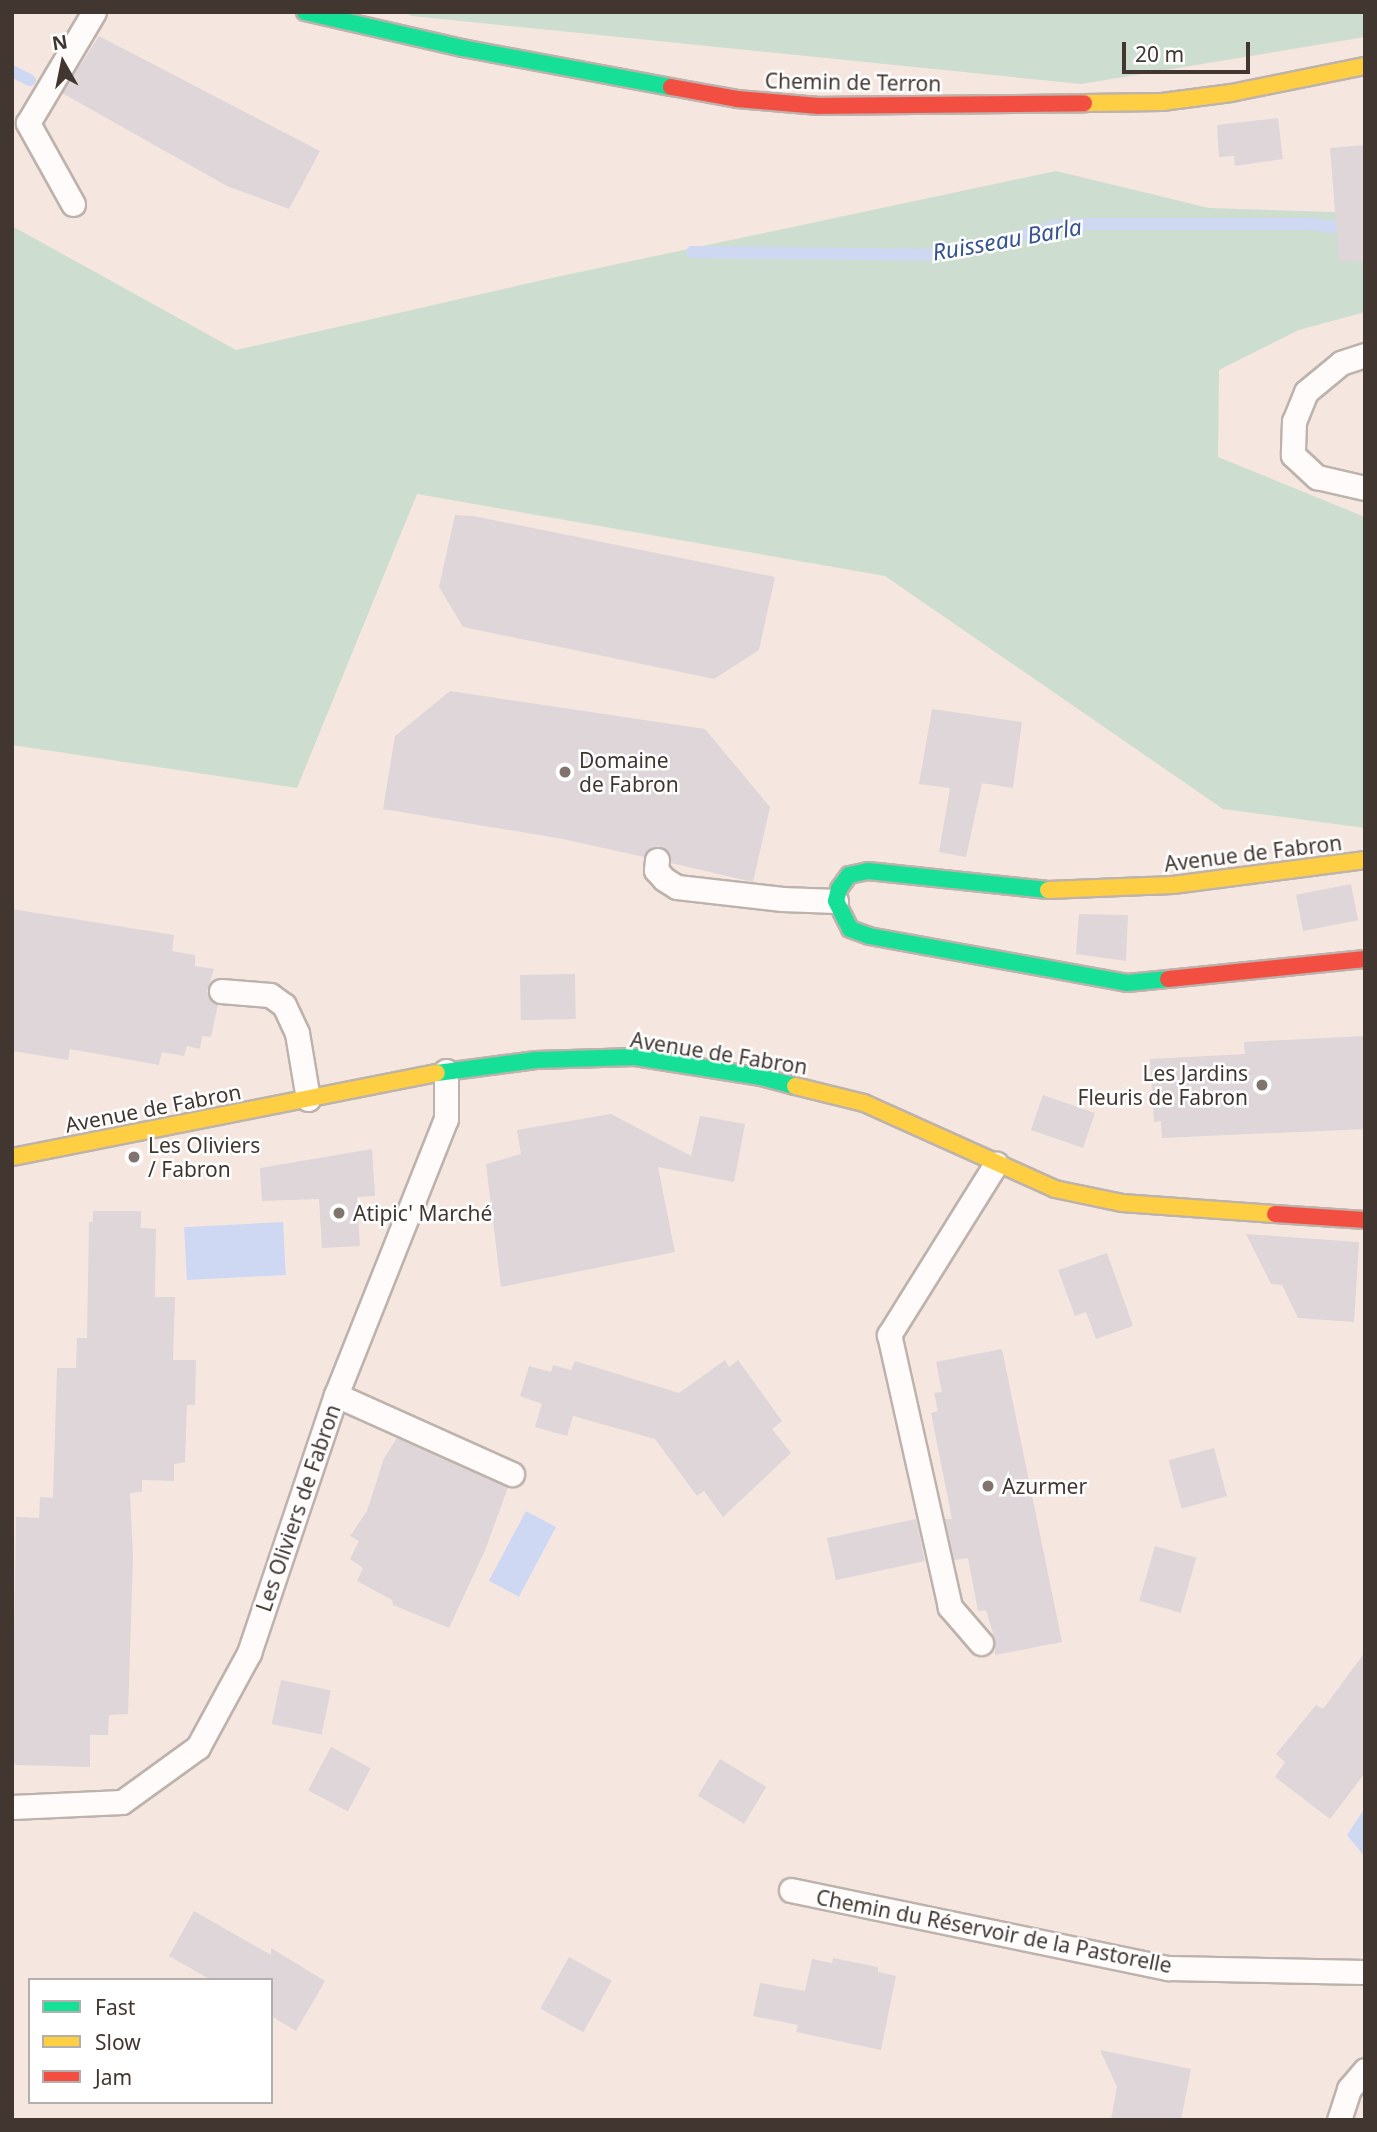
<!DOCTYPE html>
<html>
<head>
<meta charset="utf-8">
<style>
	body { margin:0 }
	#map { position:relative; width:1377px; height:2132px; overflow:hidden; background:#f5e7e0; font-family:"Noto Sans",sans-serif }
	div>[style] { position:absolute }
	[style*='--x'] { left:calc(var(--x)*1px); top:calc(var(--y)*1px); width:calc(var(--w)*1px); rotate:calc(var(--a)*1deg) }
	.green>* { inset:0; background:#cdddcf }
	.water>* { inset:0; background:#ced8f3; transform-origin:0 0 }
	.stream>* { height:12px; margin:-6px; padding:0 6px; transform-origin:6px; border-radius:6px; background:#ced8f3 }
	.building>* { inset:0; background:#ded6d8; transform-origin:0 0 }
	.roads { filter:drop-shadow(2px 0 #bdb2ac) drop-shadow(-2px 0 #bdb2ac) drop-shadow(0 2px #bdb2ac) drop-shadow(0 -2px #bdb2ac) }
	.lane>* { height:23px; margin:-11.5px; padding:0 11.5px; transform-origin:11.5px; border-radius:11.5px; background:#fefbfa }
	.fast>* { height:16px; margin:-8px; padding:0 8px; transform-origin:8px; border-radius:8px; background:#16e098 }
	.slow>* { height:16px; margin:-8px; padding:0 8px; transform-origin:8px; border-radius:8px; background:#ffcf43 }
	.jam>* { height:16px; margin:-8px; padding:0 8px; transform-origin:8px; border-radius:8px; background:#f24e42 }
	.dots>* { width:19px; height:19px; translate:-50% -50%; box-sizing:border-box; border:4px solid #fff; border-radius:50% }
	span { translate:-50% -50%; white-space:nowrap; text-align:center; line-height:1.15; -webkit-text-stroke:5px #fff; paint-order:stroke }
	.street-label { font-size:21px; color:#423631 }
	.poi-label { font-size:21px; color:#423631 }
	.left { translate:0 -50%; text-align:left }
	.right { translate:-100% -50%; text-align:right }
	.water-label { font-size:23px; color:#365492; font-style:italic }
	.frame { position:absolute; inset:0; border:14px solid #423631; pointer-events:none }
	.legend { position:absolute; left:28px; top:1978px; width:245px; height:126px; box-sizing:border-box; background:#fff; border:2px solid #b3afad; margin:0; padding:9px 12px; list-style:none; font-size:21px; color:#423631 }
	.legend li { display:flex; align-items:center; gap:14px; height:35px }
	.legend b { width:35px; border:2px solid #b3afad }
	.north { position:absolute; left:28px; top:28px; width:70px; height:70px; -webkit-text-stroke:5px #fff; paint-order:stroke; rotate:351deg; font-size:19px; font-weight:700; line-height:28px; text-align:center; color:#423631 }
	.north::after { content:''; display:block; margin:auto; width:24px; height:32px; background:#423631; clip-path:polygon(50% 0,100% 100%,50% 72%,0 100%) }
	.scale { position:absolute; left:1122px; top:42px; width:128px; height:32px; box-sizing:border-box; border:4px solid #423631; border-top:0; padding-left:9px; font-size:21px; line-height:24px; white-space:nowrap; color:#423631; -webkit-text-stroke:5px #fff; paint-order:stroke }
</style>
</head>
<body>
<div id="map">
	<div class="green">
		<i style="clip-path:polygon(402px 12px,1365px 12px,1365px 37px,1081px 84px,412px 16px)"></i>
		<i style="clip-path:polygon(1056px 171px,1209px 208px,1365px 213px,1365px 312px,1299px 330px,1219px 370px,1218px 457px,1365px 517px,1365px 828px,1223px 809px,885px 576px,417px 494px,297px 788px,12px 745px,12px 226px,236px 350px,547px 279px)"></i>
	</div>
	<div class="water">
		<i style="left:283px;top:1222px;width:53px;height:99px;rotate:87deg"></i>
		<i style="left:526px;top:1511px;width:34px;height:79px;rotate:28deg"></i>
		<i style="clip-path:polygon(1365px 1808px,1365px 1857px,1347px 1835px)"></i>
	</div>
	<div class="stream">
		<i style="--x:12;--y:71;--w:20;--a:27"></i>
		<i style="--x:692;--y:252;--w:253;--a:0.7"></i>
		<i style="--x:945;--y:255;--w:124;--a:-14.5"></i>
		<i style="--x:1065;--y:224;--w:247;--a:0"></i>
		<i style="--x:1312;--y:224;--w:40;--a:8.5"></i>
	</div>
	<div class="building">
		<i style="clip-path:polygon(99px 36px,320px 151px,289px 209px,227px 186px,62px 93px)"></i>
		<i style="clip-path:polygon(1278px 118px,1283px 159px,1235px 166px,1234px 156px,1219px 157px,1217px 125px)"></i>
		<i style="clip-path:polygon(1365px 145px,1365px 261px,1339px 262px,1330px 148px)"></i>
		<i style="clip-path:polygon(455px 515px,473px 516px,775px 577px,759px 650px,714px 679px,463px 627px,439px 587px)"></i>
		<i style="clip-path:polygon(450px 691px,705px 729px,770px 807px,753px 882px,671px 863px,669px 854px,659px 846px,651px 848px,644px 857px,563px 839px,383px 809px,395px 736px)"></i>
		<i style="clip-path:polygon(932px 709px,1022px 722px,1013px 788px,982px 783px,966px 857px,939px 852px,950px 788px,919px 784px)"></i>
		<i style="left:1351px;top:884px;width:37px;height:56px;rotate:79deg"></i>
		<i style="clip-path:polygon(12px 909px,174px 935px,172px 951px,195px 955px,195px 966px,214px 969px,207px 991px,209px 998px,218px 1004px,211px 1037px,202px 1036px,200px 1049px,187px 1046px,184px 1056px,162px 1052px,159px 1065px,70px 1049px,68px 1060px,12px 1051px)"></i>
		<i style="clip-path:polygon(1079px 914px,1128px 915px,1126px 961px,1076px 954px)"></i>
		<i style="left:575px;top:974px;width:45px;height:55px;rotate:89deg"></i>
		<i style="clip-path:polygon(1365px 1036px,1365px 1129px,1162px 1138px,1161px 1121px,1154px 1122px,1150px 1059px,1245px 1054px,1244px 1042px)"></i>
		<i style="left:1043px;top:1095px;width:55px;height:37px;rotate:19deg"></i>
		<i style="clip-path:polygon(611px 1114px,691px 1156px,700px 1116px,745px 1124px,734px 1182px,658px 1167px,675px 1252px,501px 1287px,486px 1164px,521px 1154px,517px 1130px)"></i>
		<i style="clip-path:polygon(372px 1149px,375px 1196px,357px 1197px,360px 1246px,322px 1248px,319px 1199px,262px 1201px,260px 1168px)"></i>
		<i style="clip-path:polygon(93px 1211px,141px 1211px,141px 1228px,156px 1229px,155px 1297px,175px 1297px,173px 1360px,196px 1360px,195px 1405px,187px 1405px,185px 1462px,174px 1464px,174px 1481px,142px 1480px,142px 1492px,130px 1493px,133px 1557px,128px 1714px,109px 1715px,108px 1735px,90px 1735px,90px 1767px,16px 1765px,12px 1760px,16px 1517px,39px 1518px,40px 1497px,53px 1498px,57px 1368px,76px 1368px,77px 1338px,87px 1338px,89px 1222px,93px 1222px)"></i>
		<i style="clip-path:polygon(1246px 1234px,1359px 1242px,1354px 1322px,1298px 1318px,1282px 1285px,1271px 1284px)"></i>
		<i style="clip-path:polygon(1107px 1253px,1133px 1326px,1096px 1339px,1086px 1312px,1075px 1316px,1058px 1270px)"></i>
		<i style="clip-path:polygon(1002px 1349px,1062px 1642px,995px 1655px,995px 1640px,986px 1610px,978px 1611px,968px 1558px,954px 1560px,945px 1519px,952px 1519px,931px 1413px,938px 1411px,934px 1393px,942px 1392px,936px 1362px)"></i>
		<i style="clip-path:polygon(725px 1360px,729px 1367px,738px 1360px,782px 1421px,772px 1429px,791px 1453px,723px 1517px,704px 1491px,697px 1496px,655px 1439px,573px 1416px,567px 1436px,535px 1427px,542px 1404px,520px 1396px,529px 1366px,551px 1372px,553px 1365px,571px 1370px,575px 1361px,679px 1393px)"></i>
		<i style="clip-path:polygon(397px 1438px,508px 1487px,486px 1548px,449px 1628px,393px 1605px,392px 1600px,357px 1581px,363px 1568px,350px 1559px,359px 1541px,350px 1536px,367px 1511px,384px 1458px)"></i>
		<i style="left:1214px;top:1448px;width:50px;height:47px;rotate:75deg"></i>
		<i style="left:916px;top:1519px;width:43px;height:91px;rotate:78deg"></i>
		<i style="left:1155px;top:1546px;width:43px;height:57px;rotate:16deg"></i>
		<i style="clip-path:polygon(1365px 1652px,1365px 1773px,1330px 1819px,1275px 1777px,1285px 1762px,1276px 1754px,1316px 1705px,1323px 1709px)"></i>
		<i style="left:281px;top:1680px;width:51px;height:45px;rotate:12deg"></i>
		<i style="left:331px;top:1747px;width:45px;height:49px;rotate:28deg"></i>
		<i style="left:720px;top:1759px;width:54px;height:43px;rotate:31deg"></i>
		<i style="clip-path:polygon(194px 1911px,271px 1955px,271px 1948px,325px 1981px,296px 2031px,271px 2016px,271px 1980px,211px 1980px,169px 1956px)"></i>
		<i style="left:569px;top:1957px;width:49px;height:59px;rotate:29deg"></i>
		<i style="clip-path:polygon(833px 1958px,878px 1967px,878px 1972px,896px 1976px,881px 2050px,796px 2032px,798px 2025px,753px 2016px,760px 1983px,805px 1991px,812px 1959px,832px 1963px)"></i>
		<i style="clip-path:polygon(1100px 2050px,1191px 2069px,1181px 2120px,1111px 2120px,1117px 2087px)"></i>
	</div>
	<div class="roads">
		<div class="lane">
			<i style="--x:73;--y:204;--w:93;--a:-119.1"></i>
			<i style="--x:28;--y:123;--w:129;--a:-59.3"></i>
			<i style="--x:1365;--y:355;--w:25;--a:162"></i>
			<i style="--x:1341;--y:363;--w:45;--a:140.4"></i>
			<i style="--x:1306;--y:392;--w:31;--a:112"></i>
			<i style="--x:1294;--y:421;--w:34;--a:92"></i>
			<i style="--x:1293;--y:455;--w:33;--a:43"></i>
			<i style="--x:1317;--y:477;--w:49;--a:12.9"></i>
			<i style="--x:657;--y:860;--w:10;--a:96"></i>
			<i style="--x:656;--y:870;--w:12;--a:48"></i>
			<i style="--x:664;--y:879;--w:15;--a:32"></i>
			<i style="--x:677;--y:887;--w:106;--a:6.5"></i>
			<i style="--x:782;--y:899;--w:54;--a:2.1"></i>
			<i style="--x:221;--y:991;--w:49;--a:4.7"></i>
			<i style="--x:270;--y:995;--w:17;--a:36"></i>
			<i style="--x:284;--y:1005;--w:31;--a:65"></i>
			<i style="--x:297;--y:1033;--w:67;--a:80.5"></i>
			<i style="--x:336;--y:1395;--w:193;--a:24.2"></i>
			<i style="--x:981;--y:1643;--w:48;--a:-130.7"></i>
			<i style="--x:950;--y:1607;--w:279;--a:-102.6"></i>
			<i style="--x:889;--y:1335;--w:202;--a:-58"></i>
			<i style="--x:12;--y:1807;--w:110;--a:-2.6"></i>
			<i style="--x:122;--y:1802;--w:94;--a:-35.9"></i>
			<i style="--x:198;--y:1747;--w:107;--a:-61.5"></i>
			<i style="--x:249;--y:1653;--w:272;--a:-71.4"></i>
			<i style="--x:336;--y:1395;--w:297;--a:-68.3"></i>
			<i style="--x:446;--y:1119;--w:48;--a:-90"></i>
			<i style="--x:791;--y:1890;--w:385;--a:11.7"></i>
			<i style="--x:1168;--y:1968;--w:197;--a:1.2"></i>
			<i style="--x:1339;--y:2120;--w:33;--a:-72"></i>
			<i style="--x:1349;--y:2089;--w:25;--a:-50"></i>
		</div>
		<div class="fast">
			<i style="--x:305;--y:12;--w:161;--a:12.9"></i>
			<i style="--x:462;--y:48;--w:213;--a:10.6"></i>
			<i style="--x:1048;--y:890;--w:181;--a:-174"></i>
			<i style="--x:868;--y:871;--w:19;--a:168"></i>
			<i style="--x:849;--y:875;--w:17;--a:126"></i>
			<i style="--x:839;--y:889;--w:12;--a:104"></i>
			<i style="--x:836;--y:901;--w:31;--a:63"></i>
			<i style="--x:850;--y:929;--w:20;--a:20"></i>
			<i style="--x:869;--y:936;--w:262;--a:10.3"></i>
			<i style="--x:1127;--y:983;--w:41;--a:-5.6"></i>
			<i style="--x:437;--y:1073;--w:100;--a:-7.5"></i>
			<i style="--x:536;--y:1060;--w:99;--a:-1.7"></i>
			<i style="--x:635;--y:1057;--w:128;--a:9"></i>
			<i style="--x:761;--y:1077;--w:35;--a:15"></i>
		</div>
		<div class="slow">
			<i style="--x:1084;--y:103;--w:78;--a:-0.7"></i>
			<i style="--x:1162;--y:102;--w:70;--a:-7.4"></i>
			<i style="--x:1231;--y:93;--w:137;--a:-11.4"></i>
			<i style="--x:1048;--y:890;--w:125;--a:-2.3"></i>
			<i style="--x:1173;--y:885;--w:194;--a:-7.4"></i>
			<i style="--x:795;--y:1086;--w:71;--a:13.8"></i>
			<i style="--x:864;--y:1103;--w:209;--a:24.2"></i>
			<i style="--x:1055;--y:1189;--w:68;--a:11.8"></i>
			<i style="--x:1122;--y:1203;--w:153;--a:4.1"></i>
			<i style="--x:12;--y:1157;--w:433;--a:-11.2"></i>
		</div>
		<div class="jam">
			<i style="--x:671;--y:87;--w:67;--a:10.3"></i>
			<i style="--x:737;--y:99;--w:82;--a:4.9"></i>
			<i style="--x:819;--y:106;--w:265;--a:-0.6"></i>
			<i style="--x:1168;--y:979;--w:198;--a:-5.8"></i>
			<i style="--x:1275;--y:1214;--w:90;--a:3.8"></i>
		</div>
	</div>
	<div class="dots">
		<i style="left:565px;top:772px;background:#81746e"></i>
		<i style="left:1262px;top:1085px;background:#81746e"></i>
		<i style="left:134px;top:1157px;background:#81746e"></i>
		<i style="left:339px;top:1213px;background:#81746e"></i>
		<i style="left:988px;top:1486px;background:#81746e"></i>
	</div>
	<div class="street-label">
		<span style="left:853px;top:82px;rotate:1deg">Chemin de Terron</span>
		<span style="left:1253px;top:853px;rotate:-7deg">Avenue de Fabron</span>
		<span style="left:719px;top:1053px;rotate:9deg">Avenue de Fabron</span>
		<span style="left:153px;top:1108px;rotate:-11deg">Avenue de Fabron</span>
		<span style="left:298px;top:1508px;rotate:-71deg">Les Oliviers de Fabron</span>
		<span style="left:994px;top:1931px;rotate:11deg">Chemin du Réservoir de la Pastorelle</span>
	</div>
	<div class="poi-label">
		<span class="left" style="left:579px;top:772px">Domaine<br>de Fabron</span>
		<span class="right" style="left:1248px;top:1085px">Les Jardins<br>Fleuris de Fabron</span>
		<span class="left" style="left:148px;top:1157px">Les Oliviers<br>/ Fabron</span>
		<span class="left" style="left:353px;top:1213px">Atipic' Marché</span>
		<span class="left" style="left:1002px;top:1486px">Azurmer</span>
	</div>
	<div class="water-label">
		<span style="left:1007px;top:239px;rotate:-10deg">Ruisseau Barla</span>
	</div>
	<div class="frame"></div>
	<ul class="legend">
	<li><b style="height:9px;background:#16e098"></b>Fast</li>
	<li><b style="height:9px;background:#ffcf43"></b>Slow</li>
	<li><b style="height:9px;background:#f24e42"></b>Jam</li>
	</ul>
	<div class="north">N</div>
	<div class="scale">20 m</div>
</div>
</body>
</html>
